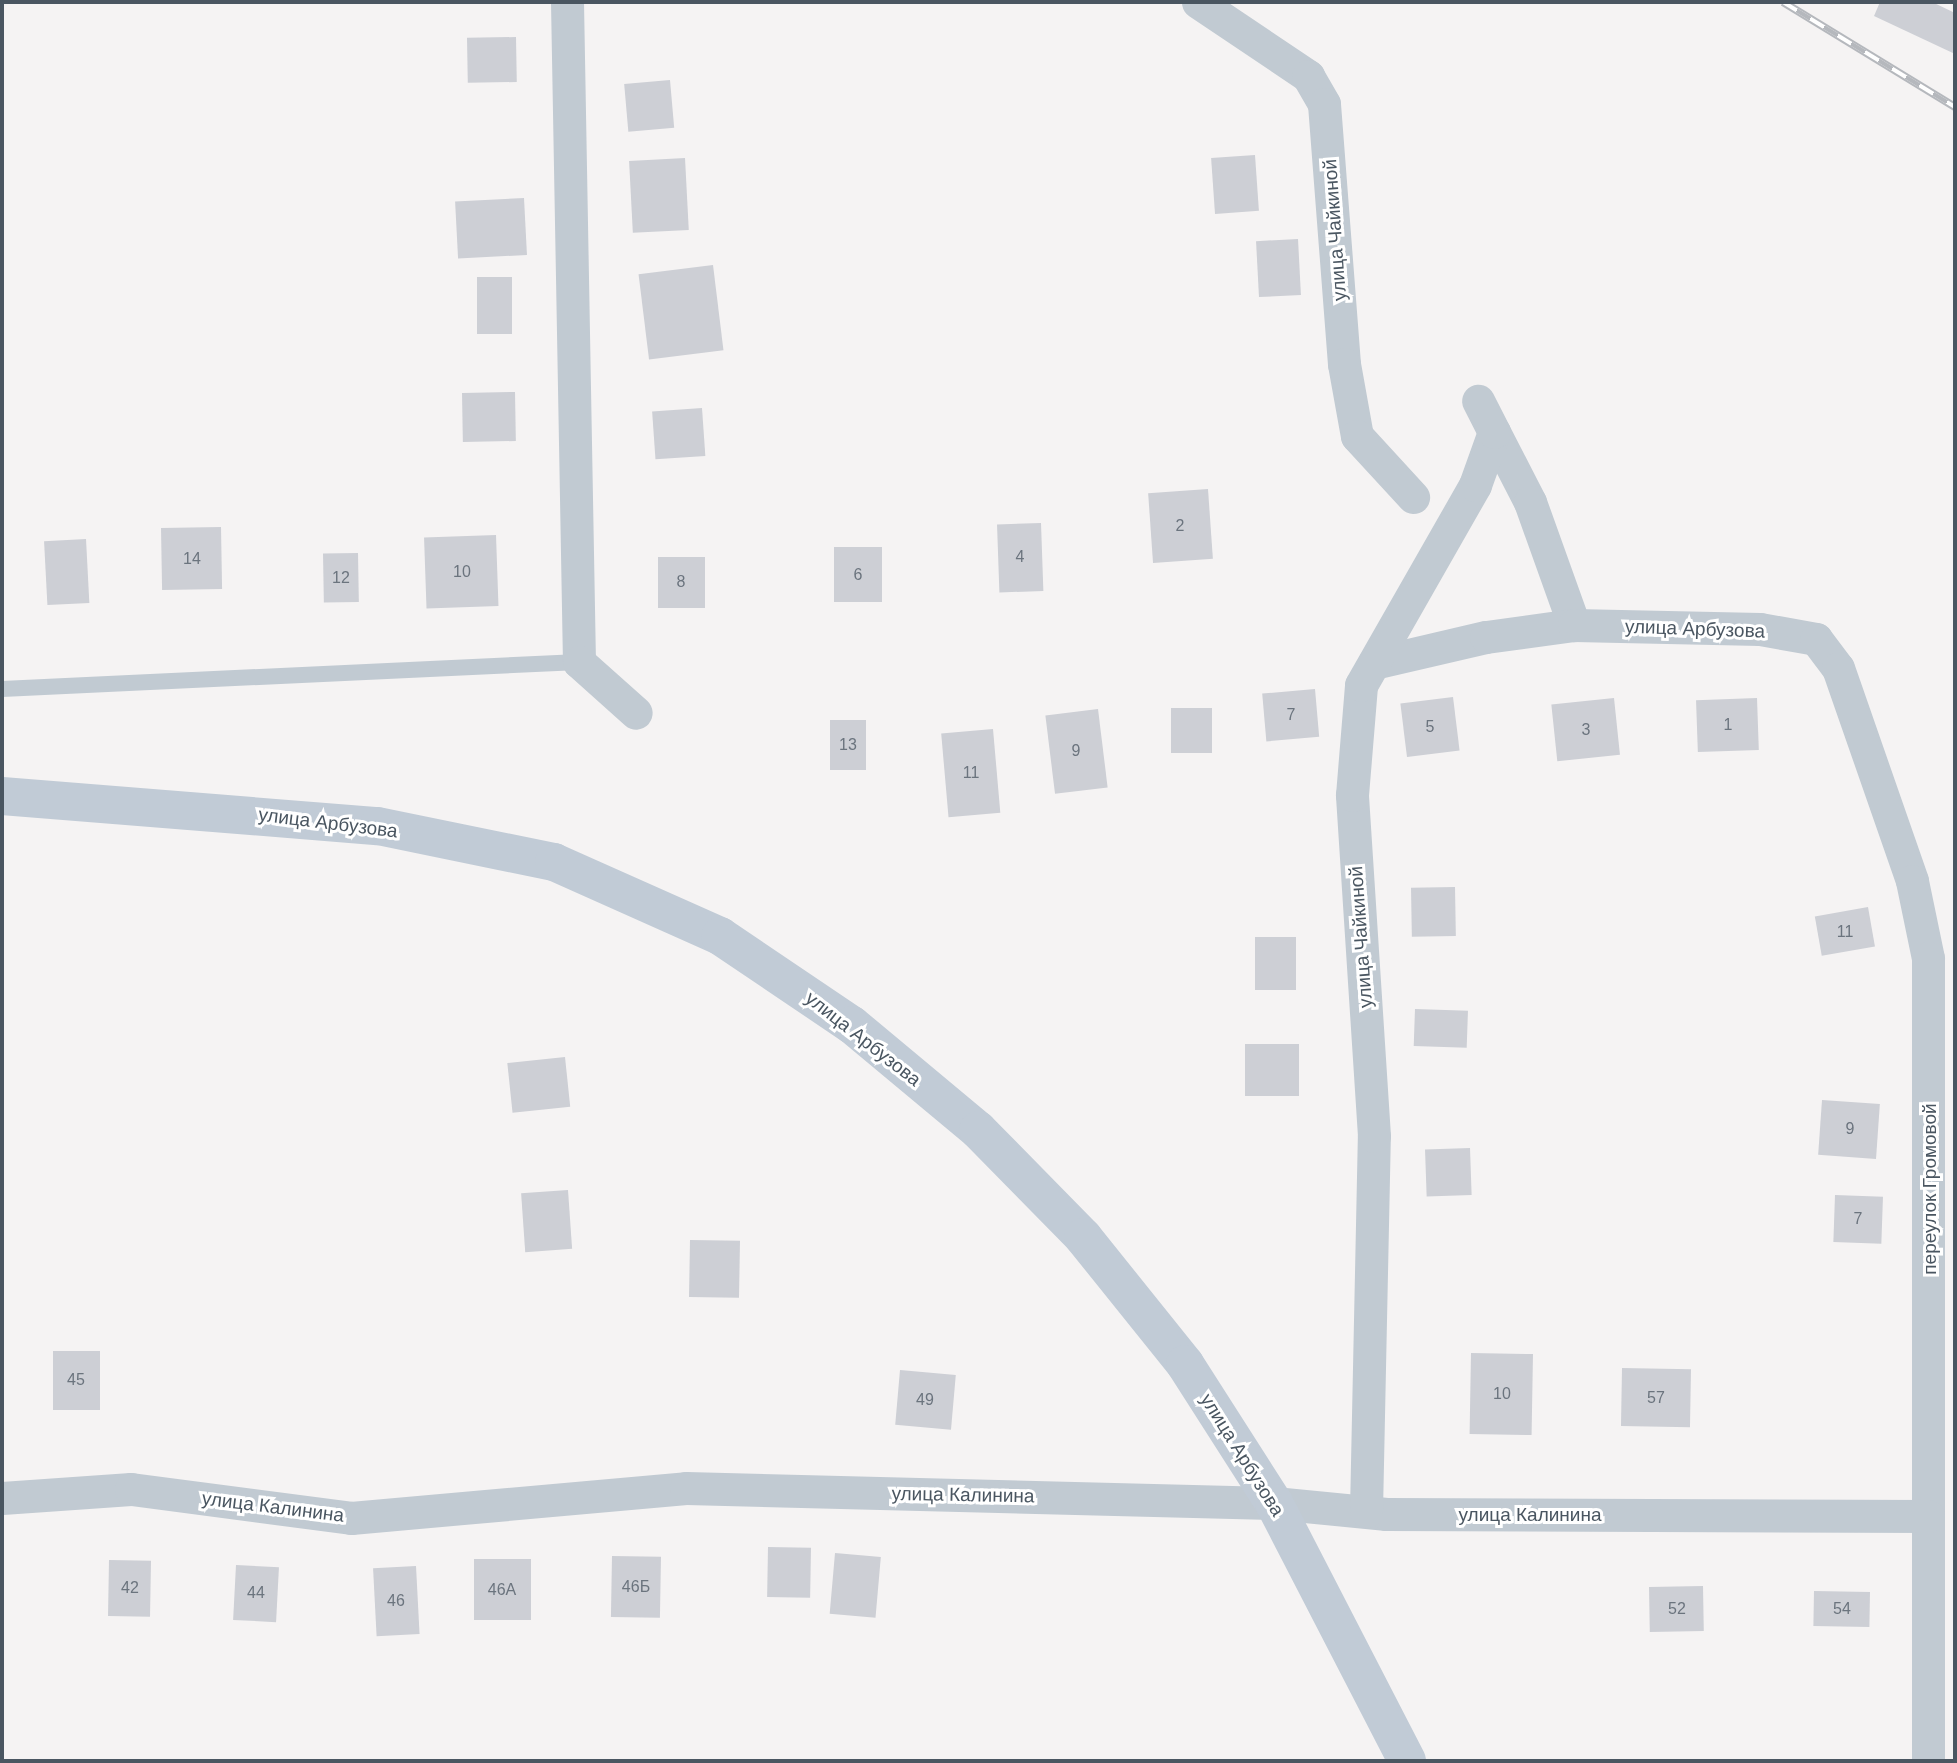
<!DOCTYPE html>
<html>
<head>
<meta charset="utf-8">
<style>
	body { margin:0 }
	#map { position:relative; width:1957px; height:1763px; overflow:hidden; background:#f5f3f3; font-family:Arial,sans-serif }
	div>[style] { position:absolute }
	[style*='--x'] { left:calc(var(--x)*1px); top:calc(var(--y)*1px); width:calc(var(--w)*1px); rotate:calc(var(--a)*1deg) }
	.building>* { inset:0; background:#cdcfd5; transform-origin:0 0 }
	.lane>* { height:16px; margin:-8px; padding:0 8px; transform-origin:8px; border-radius:8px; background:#c1cad2 }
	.street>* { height:33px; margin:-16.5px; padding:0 16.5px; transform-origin:16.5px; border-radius:16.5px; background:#c1cad2 }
	.secondary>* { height:38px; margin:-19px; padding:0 19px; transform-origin:19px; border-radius:19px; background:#c1cbd6 }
	.rail>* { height:8px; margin-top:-4px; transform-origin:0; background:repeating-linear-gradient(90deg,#fff 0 16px,#b5b8bd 0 32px); box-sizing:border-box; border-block:2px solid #b5b8bd }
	span { translate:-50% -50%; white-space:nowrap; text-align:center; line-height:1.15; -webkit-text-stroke:6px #fff; paint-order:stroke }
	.number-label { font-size:16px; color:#6b747e }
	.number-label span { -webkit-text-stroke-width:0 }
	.street-label { font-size:19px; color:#4a5661 }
	.frame { position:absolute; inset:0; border:4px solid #4a5661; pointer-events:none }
</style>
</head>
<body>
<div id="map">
	<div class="building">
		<i style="clip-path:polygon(1880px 2px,1932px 2px,1955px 13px,1955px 54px,1874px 16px)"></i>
		<i style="left:516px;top:37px;width:45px;height:49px;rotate:89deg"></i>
		<i style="left:670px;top:80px;width:48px;height:46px;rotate:85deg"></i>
		<i style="left:1255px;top:155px;width:56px;height:44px;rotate:86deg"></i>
		<i style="left:685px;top:158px;width:72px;height:56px;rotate:87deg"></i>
		<i style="left:524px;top:198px;width:57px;height:69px;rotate:87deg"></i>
		<i style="left:1298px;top:239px;width:56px;height:42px;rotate:87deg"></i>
		<i style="left:713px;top:265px;width:86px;height:75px;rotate:83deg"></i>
		<i style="left:477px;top:277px;width:35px;height:57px"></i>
		<i style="left:515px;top:392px;width:49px;height:53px;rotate:89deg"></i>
		<i style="left:702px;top:408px;width:48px;height:50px;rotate:86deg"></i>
		<i style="left:1208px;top:489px;width:70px;height:60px;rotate:86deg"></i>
		<i style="left:1041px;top:523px;width:68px;height:44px;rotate:88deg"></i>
		<i style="left:221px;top:527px;width:62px;height:60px;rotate:89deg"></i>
		<i style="left:496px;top:535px;width:71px;height:72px;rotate:88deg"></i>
		<i style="left:86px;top:539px;width:64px;height:42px;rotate:87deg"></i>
		<i style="left:834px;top:547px;width:48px;height:55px"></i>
		<i style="left:358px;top:553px;width:49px;height:35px;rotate:89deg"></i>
		<i style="left:658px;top:557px;width:47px;height:51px"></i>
		<i style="left:1315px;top:689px;width:48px;height:53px;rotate:85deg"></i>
		<i style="left:1453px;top:697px;width:54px;height:53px;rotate:83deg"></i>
		<i style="left:1614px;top:698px;width:57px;height:63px;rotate:84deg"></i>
		<i style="left:1757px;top:698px;width:52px;height:61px;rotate:88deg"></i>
		<i style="left:1171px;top:708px;width:41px;height:45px"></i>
		<i style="left:1098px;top:709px;width:79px;height:53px;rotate:83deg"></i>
		<i style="left:830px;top:720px;width:36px;height:50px"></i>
		<i style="left:993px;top:729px;width:84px;height:52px;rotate:85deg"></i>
		<i style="left:1455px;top:887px;width:49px;height:44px;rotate:89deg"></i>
		<i style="left:1868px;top:907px;width:40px;height:54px;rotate:80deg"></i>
		<i style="left:1255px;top:937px;width:41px;height:53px"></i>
		<i style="left:1415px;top:1009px;width:53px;height:37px;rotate:2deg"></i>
		<i style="left:1299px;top:1044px;width:52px;height:54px;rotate:90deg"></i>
		<i style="left:565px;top:1057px;width:50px;height:58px;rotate:84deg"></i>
		<i style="left:1822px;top:1100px;width:58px;height:55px;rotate:4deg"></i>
		<i style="left:1470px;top:1148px;width:47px;height:45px;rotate:88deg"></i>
		<i style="left:568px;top:1190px;width:59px;height:47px;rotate:86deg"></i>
		<i style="left:1835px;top:1195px;width:48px;height:47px;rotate:2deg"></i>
		<i style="left:690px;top:1240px;width:50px;height:57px;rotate:1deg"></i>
		<i style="left:53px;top:1351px;width:47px;height:59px"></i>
		<i style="left:1471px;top:1353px;width:62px;height:81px;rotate:1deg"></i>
		<i style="left:1622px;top:1368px;width:69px;height:58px;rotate:1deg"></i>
		<i style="left:900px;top:1370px;width:56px;height:55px;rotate:5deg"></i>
		<i style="left:768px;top:1547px;width:43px;height:50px;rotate:1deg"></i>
		<i style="left:835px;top:1553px;width:46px;height:61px;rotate:5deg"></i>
		<i style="left:612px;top:1556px;width:49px;height:61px;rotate:1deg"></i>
		<i style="left:531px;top:1559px;width:61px;height:57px;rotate:90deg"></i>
		<i style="left:109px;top:1560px;width:42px;height:56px;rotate:1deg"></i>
		<i style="left:236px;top:1565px;width:43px;height:55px;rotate:3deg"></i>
		<i style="left:416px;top:1566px;width:68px;height:43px;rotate:87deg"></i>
		<i style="left:1703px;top:1586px;width:45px;height:54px;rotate:89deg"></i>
		<i style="left:1814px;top:1591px;width:56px;height:35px;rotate:1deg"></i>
	</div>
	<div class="lane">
		<i style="--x:2;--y:689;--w:578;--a:-2.68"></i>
	</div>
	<div class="street">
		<i style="--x:567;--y:2;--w:660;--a:88.96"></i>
		<i style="--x:579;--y:662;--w:76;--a:41.8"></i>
		<i style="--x:1198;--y:2;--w:133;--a:33.9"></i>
		<i style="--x:1308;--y:76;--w:32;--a:60"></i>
		<i style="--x:1324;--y:104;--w:261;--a:85.6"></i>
		<i style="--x:1344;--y:364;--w:73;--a:79.8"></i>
		<i style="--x:1357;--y:436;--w:83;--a:47.4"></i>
		<i style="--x:1494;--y:432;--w:79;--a:62.8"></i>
		<i style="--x:1530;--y:502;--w:131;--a:70.3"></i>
		<i style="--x:1374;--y:663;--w:115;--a:-13.1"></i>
		<i style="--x:1486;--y:637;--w:89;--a:-7.8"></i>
		<i style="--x:1574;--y:625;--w:186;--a:1.2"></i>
		<i style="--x:1760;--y:629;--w:57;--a:10.1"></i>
		<i style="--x:1816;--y:639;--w:36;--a:53"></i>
		<i style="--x:1838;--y:668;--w:225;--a:70.8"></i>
		<i style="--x:1912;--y:881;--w:79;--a:78.3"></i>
		<i style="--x:1928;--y:958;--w:803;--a:90"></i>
		<i style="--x:2;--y:1498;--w:129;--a:-4"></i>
		<i style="--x:131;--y:1489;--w:222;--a:7.5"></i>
		<i style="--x:351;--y:1518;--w:336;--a:-5.1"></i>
		<i style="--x:686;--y:1488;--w:588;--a:1.46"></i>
		<i style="--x:1274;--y:1503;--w:113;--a:5.6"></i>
		<i style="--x:1386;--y:1514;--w:542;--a:0.21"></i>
		<i style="--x:1366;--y:1511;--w:375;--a:-88.8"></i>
		<i style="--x:1374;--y:1136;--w:342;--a:-93.7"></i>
		<i style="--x:1352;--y:795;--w:110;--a:-85.3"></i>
		<i style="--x:1361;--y:685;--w:230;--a:-60.3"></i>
		<i style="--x:1475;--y:485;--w:56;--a:-70.3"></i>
		<i style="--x:1494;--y:432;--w:35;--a:-117"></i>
	</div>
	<div class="secondary">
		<i style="--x:2;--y:796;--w:377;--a:4.6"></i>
		<i style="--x:378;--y:826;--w:180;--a:11.6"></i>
		<i style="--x:554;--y:862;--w:182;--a:24"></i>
		<i style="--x:720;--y:936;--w:159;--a:34"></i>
		<i style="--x:852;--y:1025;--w:164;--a:39.8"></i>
		<i style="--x:978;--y:1130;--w:150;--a:45.5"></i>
		<i style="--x:1083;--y:1237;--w:163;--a:51.2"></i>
		<i style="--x:1185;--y:1364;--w:165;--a:57.4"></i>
		<i style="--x:1274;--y:1503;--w:290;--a:62.7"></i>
	</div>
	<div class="rail">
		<i style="--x:1783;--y:2;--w:202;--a:31.4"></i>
	</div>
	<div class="number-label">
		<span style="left:1180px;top:526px">2</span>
		<span style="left:1020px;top:557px">4</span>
		<span style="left:192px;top:559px">14</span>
		<span style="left:462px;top:572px">10</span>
		<span style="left:858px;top:575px">6</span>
		<span style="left:341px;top:578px">12</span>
		<span style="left:681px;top:582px">8</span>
		<span style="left:1291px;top:715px">7</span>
		<span style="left:1728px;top:725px">1</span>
		<span style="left:1430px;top:727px">5</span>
		<span style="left:1586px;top:730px">3</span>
		<span style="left:848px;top:745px">13</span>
		<span style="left:1076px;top:751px">9</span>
		<span style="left:971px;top:773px">11</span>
		<span style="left:1845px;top:932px">11</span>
		<span style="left:1850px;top:1129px">9</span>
		<span style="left:1858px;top:1219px">7</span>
		<span style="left:76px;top:1380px">45</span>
		<span style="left:1502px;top:1394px">10</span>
		<span style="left:1656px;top:1398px">57</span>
		<span style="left:925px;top:1400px">49</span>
		<span style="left:636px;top:1587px">46Б</span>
		<span style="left:130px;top:1588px">42</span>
		<span style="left:502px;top:1590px">46А</span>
		<span style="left:256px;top:1593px">44</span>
		<span style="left:396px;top:1601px">46</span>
		<span style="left:1677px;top:1609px">52</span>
		<span style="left:1842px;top:1609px">54</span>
	</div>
	<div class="street-label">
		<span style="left:1335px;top:230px;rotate:-94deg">улица Чайкиной</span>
		<span style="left:1695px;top:629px;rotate:2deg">улица Арбузова</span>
		<span style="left:328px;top:823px;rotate:7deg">улица Арбузова</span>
		<span style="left:1361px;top:937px;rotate:-94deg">улица Чайкиной</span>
		<span style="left:863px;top:1039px;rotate:38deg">улица Арбузова</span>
		<span style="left:1930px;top:1189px;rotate:-90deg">переулок Громовой</span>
		<span style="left:1242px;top:1455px;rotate:58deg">улица Арбузова</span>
		<span style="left:963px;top:1495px;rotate:1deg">улица Калинина</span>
		<span style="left:273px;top:1507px;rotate:7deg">улица Калинина</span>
		<span style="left:1530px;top:1515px">улица Калинина</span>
	</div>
	<div class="frame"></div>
</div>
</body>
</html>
